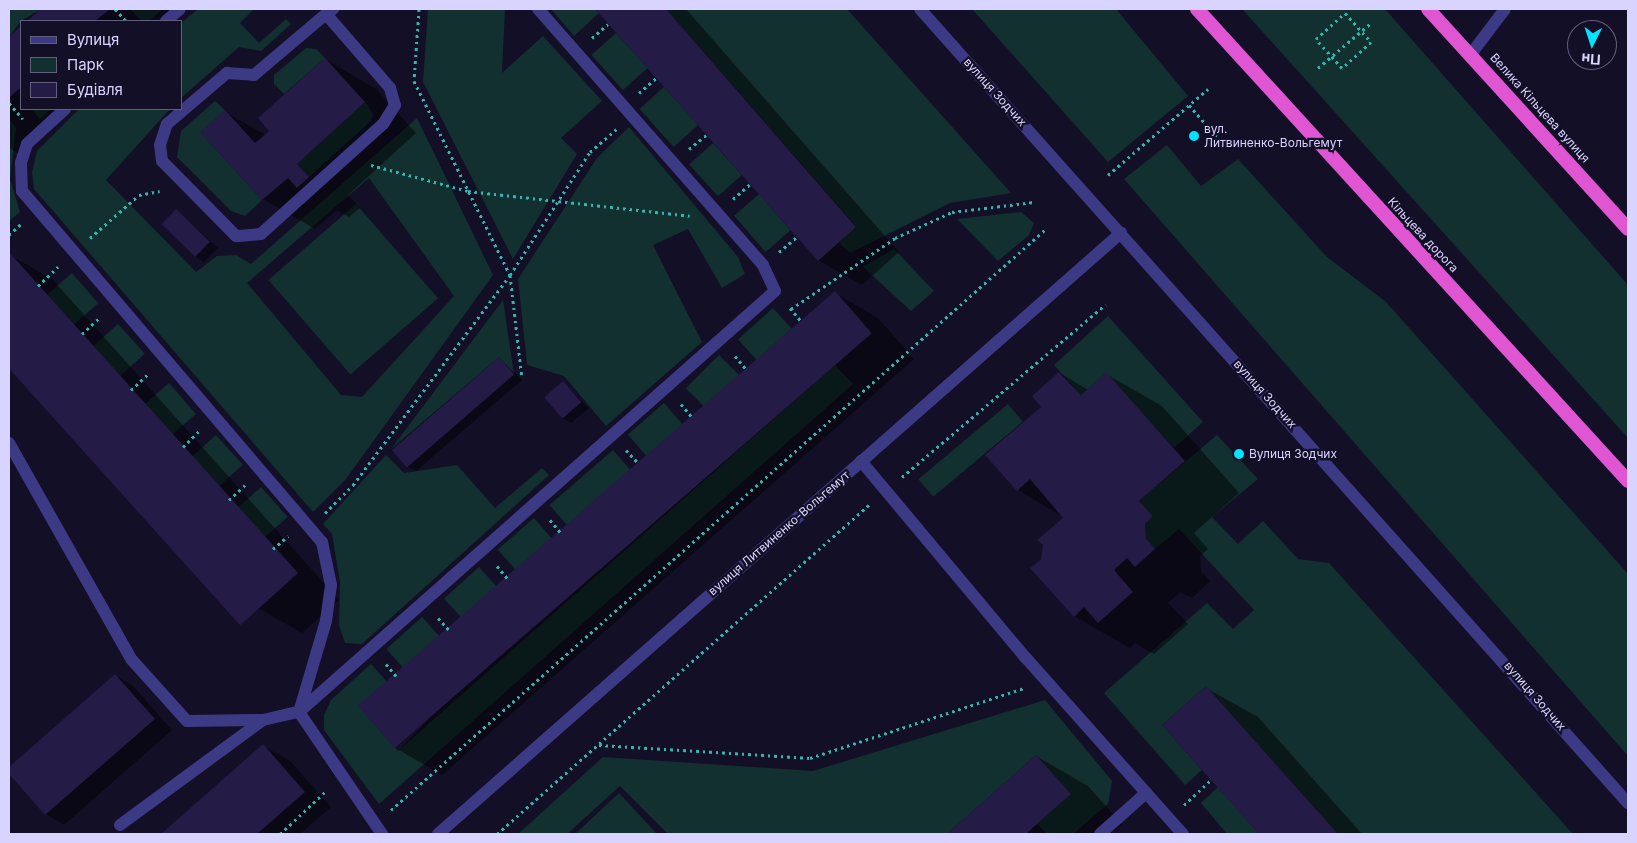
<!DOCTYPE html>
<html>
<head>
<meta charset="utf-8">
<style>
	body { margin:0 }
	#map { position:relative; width:1637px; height:843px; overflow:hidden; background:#130f26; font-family:Inter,sans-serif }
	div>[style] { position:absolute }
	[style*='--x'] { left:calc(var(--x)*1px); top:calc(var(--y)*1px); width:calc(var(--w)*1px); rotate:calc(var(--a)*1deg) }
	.green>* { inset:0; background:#12302f; transform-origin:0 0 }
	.shadow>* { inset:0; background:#0007 }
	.building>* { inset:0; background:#241b47; transform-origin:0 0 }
	.path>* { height:3px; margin-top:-1.5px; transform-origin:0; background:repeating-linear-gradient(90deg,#2fb8b0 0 2.5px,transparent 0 6.5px) }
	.service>* { height:12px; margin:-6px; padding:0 6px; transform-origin:6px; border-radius:6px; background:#3d3a85 }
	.minor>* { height:12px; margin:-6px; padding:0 6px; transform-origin:6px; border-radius:6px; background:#3d3a85 }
	.trunk>* { height:14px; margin:-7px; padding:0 7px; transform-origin:7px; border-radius:7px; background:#e055d1 }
	.dots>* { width:14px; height:14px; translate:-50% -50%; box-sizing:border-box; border:2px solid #130f26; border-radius:50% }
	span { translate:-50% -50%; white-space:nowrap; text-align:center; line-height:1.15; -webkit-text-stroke:4.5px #130f26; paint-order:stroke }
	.street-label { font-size:12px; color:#d9d4ff }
	.poi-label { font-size:12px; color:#d9d4ff }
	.left { translate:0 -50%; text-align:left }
	.frame { position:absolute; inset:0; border:10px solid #d9d4ff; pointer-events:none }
	.legend { position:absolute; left:20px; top:20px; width:162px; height:90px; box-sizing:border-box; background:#130f26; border:1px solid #625e7d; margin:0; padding:6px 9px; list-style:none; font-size:15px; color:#d9d4ff }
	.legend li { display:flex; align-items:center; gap:10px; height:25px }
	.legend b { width:25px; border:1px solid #625e7d }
	.north { position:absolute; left:1567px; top:20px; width:50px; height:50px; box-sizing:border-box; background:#130f26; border:1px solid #625e7d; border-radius:50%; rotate:184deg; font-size:14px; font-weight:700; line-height:20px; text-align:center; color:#d9d4ff }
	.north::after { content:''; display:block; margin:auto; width:18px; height:22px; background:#00e5ff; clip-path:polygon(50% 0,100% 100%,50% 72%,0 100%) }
</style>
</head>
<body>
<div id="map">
	<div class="green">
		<i style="clip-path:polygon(9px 9px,41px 9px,21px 21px,9px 37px)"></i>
		<i style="clip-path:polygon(130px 9px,163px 9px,149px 21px,142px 21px)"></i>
		<i style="clip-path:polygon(198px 9px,254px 9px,240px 23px,259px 43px,286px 19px,291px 24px,261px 51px,239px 47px,181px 98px,181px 23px)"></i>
		<i style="clip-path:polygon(428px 9px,505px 9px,502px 73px,543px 36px,602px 101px,561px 138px,577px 154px,513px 259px,423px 82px)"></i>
		<i style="clip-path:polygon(551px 9px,595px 9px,599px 13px,574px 36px)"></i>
		<i style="clip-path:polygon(666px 9px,847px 9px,1011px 193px,950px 203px,850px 253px,839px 243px,856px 226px)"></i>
		<i style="clip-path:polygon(972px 9px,1116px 9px,1188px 96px,1108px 162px)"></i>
		<i style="clip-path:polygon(1242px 9px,1385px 9px,1628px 285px,1628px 438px)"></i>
		<i style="left:616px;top:33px;width:47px;height:33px;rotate:48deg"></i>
		<i style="clip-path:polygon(306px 48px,316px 49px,325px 58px,284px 94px,274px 84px,274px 75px)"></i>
		<i style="left:664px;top:87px;width:51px;height:33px;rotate:48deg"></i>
		<i style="clip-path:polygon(215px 101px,225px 110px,201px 133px,262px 200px,245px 216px,231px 211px,177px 157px,181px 131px)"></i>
		<i style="clip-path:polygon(365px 102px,373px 114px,371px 121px,309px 177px,297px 164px)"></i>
		<i style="clip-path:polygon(31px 109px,51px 109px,40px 119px)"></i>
		<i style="clip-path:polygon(evenodd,79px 109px,170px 109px,106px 180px,196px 272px,217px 256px,236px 255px,251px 264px,417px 118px,493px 275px,346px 479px,313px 512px,34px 189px,32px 172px,37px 151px,79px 109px,369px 178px,454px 296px,362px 397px,341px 395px,247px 283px,369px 178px)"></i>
		<i style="clip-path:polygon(9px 119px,16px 128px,10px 179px,20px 212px,9px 221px)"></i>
		<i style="clip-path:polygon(629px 127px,738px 257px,745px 274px,722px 288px,688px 229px,653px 245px,702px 342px,606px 426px,564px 376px,527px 365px,518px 279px,597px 158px)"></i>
		<i style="left:713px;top:143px;width:43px;height:32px;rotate:48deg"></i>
		<i style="clip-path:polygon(1167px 145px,1201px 186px,1238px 159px,1327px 257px,1386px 302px,1628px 574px,1628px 756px,1124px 179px)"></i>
		<i style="left:759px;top:194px;width:48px;height:33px;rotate:49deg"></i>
		<i style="left:356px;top:204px;width:125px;height:116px;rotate:49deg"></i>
		<i style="clip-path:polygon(1021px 212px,1034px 223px,1029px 235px,998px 261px,957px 219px)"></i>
		<i style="clip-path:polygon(894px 249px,934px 291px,911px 311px,863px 267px)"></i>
		<i style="left:72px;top:273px;width:40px;height:33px;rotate:49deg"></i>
		<i style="clip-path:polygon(503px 300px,514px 374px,499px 357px,391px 449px)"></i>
		<i style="left:773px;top:308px;width:28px;height:47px;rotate:48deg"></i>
		<i style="clip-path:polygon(1108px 316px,1203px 422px,1174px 448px,1106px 373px,1081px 395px,1054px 365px)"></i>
		<i style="left:118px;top:324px;width:40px;height:34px;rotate:48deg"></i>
		<i style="left:719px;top:355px;width:28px;height:47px;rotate:45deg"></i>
		<i style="clip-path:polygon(835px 365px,853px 384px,379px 804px,324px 730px,324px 715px,331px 700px,371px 664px,389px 684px,361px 709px,398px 751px)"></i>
		<i style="left:169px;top:383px;width:41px;height:33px;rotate:49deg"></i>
		<i style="left:664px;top:403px;width:29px;height:48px;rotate:49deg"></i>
		<i style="left:1008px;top:404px;width:23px;height:117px;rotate:50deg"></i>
		<i style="left:216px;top:435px;width:40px;height:33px;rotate:48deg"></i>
		<i style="clip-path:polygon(1217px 435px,1258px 479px,1212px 517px,1238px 544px,1263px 521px,1298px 559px,1329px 563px,1573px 834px,1338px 834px,1206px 686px,1162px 725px,1202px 770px,1185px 785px,1104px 693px,1207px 603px,1233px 629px,1254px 610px,1179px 529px,1155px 549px,1146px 538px,1145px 524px,1153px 516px,1139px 501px)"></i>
		<i style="left:613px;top:450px;width:28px;height:84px;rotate:49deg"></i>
		<i style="clip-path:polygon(386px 455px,404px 473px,457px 465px,495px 508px,542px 468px,549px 475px,362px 644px,345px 643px,339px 625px,340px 582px,332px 534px,323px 524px)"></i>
		<i style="left:261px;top:487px;width:40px;height:33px;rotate:48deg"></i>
		<i style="left:534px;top:518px;width:29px;height:48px;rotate:49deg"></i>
		<i style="left:479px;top:567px;width:28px;height:47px;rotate:48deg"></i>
		<i style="left:422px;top:617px;width:28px;height:48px;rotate:48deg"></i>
		<i style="clip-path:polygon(1045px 700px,1112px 781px,1108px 804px,1073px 834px,1047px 834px,1037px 824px,1071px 794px,1036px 755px,947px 834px,668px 834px,620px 786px,567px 834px,518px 834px,603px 757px,813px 771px)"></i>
		<i style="clip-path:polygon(1218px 787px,1259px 834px,1227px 834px,1201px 803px)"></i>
		<i style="clip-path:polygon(619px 793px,657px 834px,575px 834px)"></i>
	</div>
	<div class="shadow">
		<i style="clip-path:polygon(43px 9px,181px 9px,167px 21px,28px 21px)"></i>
		<i style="clip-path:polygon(596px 9px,686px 9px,899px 252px,862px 285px,818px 260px)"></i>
		<i style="clip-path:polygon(21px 28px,21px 109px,68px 109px,18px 153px,9px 148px,9px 39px)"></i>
		<i style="clip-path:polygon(325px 59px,376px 89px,416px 133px,348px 195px,360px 208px,349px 217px,337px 210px,315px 229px,263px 199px,225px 112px,266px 135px)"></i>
		<i style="clip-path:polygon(176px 210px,218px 248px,204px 262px,196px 257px)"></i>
		<i style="clip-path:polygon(10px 255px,53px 280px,339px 600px,302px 633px,258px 608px,9px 328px)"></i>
		<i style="clip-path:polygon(835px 293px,878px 318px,914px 359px,442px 775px,399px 750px)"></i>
		<i style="clip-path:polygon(499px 358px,522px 380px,416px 471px,407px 466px,393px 450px)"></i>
		<i style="clip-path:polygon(1060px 373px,1088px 390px,1106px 374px,1162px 406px,1239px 493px,1194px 533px,1208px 549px,1200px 556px,1201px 571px,1210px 581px,1192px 598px,1180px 592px,1168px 603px,1188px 624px,1154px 654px,1135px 643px,1130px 648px,1074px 616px,1042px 560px,1065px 518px,1018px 490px,1043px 407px)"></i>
		<i style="clip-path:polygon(563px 383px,589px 408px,571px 423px,562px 418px)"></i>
		<i style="clip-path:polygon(115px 675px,133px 686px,172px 730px,64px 825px,46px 814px,9px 769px)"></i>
		<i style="clip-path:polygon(1206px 688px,1258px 717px,1362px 834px,1261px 834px,1164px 725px)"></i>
		<i style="clip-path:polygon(263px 746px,290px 761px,331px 807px,300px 834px,163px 834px)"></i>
		<i style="clip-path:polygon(1036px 756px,1088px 786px,1122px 824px,1111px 834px,949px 834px)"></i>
	</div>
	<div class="building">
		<i style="clip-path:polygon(41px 9px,110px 9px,95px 21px,27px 21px)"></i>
		<i style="clip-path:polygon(595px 9px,666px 9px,856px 227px,818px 261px)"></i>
		<i style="clip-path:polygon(21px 26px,21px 87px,9px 98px,9px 37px)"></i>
		<i style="clip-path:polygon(325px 58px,365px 102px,297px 164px,309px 177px,297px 188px,288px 178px,262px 200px,200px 132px,225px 110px,255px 143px,269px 131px,258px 118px)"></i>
		<i style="left:176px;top:209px;width:47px;height:21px;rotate:44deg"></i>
		<i style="left:9px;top:252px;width:432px;height:78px;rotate:48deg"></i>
		<i style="left:835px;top:291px;width:56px;height:632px;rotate:49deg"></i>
		<i style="left:499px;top:357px;width:23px;height:142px;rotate:49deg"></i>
		<i style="clip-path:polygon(1059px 372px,1081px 395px,1106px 372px,1185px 461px,1139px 501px,1153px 516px,1145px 524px,1146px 538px,1155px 549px,1135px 567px,1127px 558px,1114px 570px,1133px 592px,1098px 623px,1084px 607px,1074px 617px,1030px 568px,1041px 560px,1043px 545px,1037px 540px,1063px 518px,1030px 479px,1017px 491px,985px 455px,1041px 407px,1032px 396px)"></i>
		<i style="left:563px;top:381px;width:28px;height:25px;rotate:49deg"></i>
		<i style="clip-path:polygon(115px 674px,155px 719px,45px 815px,9px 774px,9px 767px)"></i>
		<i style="clip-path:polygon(1206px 686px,1338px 834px,1259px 834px,1162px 725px)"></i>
		<i style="clip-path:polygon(263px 744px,305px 792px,257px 834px,161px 834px)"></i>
		<i style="clip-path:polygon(1036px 755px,1071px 794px,1037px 824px,1026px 834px,947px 834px)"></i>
	</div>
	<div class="path">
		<i style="--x:115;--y:9;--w:16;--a:47"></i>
		<i style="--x:419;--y:9;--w:72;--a:94"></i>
		<i style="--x:414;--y:81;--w:216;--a:63.7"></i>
		<i style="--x:510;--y:275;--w:104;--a:83.4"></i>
		<i style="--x:1345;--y:13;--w:39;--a:48"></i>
		<i style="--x:1371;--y:42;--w:39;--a:138"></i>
		<i style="--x:1342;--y:68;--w:39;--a:-132"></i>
		<i style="--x:1316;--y:39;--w:39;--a:-42"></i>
		<i style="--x:592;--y:38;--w:21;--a:-41"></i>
		<i style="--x:1318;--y:68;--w:71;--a:-40.4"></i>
		<i style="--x:639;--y:93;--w:23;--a:-41"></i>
		<i style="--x:9;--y:103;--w:21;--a:49"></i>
		<i style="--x:1189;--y:105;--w:55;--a:48.7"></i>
		<i style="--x:689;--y:149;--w:22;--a:-39"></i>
		<i style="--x:371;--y:165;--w:100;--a:15"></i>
		<i style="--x:468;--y:191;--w:223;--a:6.4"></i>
		<i style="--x:1108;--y:175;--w:132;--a:-40.7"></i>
		<i style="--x:733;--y:199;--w:23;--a:-41"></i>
		<i style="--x:9;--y:235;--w:16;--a:-43"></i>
		<i style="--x:90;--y:238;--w:65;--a:-41.3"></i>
		<i style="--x:139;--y:195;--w:21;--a:-11"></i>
		<i style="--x:779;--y:252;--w:23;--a:-40"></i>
		<i style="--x:38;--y:286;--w:28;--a:-44"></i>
		<i style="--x:790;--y:308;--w:17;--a:50"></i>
		<i style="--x:791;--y:309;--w:126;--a:-34.3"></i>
		<i style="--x:895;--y:238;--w:63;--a:-24.5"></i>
		<i style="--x:952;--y:212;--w:82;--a:-7"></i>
		<i style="--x:82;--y:334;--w:26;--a:-43"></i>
		<i style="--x:735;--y:356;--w:17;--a:50"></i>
		<i style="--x:131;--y:390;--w:25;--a:-43"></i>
		<i style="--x:681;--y:404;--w:17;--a:50"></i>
		<i style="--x:183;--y:447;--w:24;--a:-45"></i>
		<i style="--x:626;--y:450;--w:19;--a:47"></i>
		<i style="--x:902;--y:477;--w:267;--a:-40.3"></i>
		<i style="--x:229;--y:500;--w:22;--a:-43"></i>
		<i style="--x:325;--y:513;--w:40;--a:-45"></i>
		<i style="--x:353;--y:485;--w:262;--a:-53.2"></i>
		<i style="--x:510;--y:275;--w:147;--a:-57"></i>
		<i style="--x:590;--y:152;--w:35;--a:-41"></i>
		<i style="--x:550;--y:520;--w:17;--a:50"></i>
		<i style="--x:273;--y:549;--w:20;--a:-41"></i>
		<i style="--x:497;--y:566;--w:17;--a:50"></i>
		<i style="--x:438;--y:618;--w:18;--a:47"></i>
		<i style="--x:386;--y:664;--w:17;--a:50"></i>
		<i style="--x:599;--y:745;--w:211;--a:3.5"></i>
		<i style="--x:810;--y:758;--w:225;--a:-18.1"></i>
		<i style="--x:1184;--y:805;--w:37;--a:-43"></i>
		<i style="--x:391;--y:810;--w:877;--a:-41.58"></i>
		<i style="--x:280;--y:834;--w:64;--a:-43.1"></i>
		<i style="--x:497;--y:834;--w:497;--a:-41.5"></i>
	</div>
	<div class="service">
		<i style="--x:326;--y:14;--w:98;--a:49.1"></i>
		<i style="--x:390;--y:88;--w:18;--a:74"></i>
		<i style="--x:395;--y:105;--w:22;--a:122"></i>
		<i style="--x:383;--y:124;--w:164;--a:138"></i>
		<i style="--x:261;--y:234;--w:25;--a:175"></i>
		<i style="--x:236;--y:236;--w:105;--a:-134.6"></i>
		<i style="--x:162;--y:161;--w:16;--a:-97"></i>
		<i style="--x:160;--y:145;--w:22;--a:-72"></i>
		<i style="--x:167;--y:124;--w:79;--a:-40.4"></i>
		<i style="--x:227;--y:73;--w:27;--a:4"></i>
		<i style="--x:254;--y:75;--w:94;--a:-40.3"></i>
		<i style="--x:326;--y:14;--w:9;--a:-36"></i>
		<i style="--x:166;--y:21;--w:18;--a:-41"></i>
		<i style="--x:65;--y:109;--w:52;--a:137.4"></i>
		<i style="--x:27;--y:144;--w:20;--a:108"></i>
		<i style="--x:21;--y:163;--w:28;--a:88"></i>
		<i style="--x:22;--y:191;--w:462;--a:49.5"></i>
		<i style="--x:322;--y:542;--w:44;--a:78.2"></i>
		<i style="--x:331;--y:585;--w:36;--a:98"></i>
		<i style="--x:326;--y:621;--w:95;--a:106.5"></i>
		<i style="--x:299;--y:712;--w:148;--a:55.8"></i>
		<i style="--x:9;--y:443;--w:249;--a:60.5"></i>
		<i style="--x:132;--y:660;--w:82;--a:48"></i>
		<i style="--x:187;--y:721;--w:76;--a:-0.8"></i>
		<i style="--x:861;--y:461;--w:257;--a:50.1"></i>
		<i style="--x:1026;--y:658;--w:236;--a:48.3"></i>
		<i style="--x:120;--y:825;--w:177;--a:-36.3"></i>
		<i style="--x:263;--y:720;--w:37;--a:-13"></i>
		<i style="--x:299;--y:712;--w:635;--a:-41.49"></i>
		<i style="--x:775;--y:291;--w:29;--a:-115"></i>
		<i style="--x:763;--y:265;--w:341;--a:-131.3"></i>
		<i style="--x:1100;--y:834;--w:62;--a:-41.7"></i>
	</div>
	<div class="minor">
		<i style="--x:920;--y:9;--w:1064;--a:48.28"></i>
		<i style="--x:1471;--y:54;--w:56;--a:-52.9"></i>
		<i style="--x:438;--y:834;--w:910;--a:-41.35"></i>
	</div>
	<div class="trunk">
		<i style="--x:1197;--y:9;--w:639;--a:47.6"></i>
		<i style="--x:1428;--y:9;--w:297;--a:47.7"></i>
	</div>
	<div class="dots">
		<i style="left:1194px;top:136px;background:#00e5ff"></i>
		<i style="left:1239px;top:454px;background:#00e5ff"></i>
	</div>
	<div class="street-label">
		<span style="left:995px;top:92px;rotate:48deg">вулиця Зодчих</span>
		<span style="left:1540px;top:108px;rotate:48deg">Велика Кільцева вулиця</span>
		<span style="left:1423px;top:235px;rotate:47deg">Кільцева дорога</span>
		<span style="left:1265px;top:394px;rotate:48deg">вулиця Зодчих</span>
		<span style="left:779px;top:533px;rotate:-41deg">вулиця Литвиненко-Вольгемут</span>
		<span style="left:1535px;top:696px;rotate:49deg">вулиця Зодчих</span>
	</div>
	<div class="poi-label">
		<span class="left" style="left:1204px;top:136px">вул.<br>Литвиненко-Вольгемут</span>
		<span class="left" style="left:1249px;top:454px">Вулиця Зодчих</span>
	</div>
	<div class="frame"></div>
	<ul class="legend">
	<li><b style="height:6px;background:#3d3a85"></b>Вулиця</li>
	<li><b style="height:14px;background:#12302f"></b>Парк</li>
	<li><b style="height:14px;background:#241b47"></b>Будівля</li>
	</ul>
	<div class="north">Пн</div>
</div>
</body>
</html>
